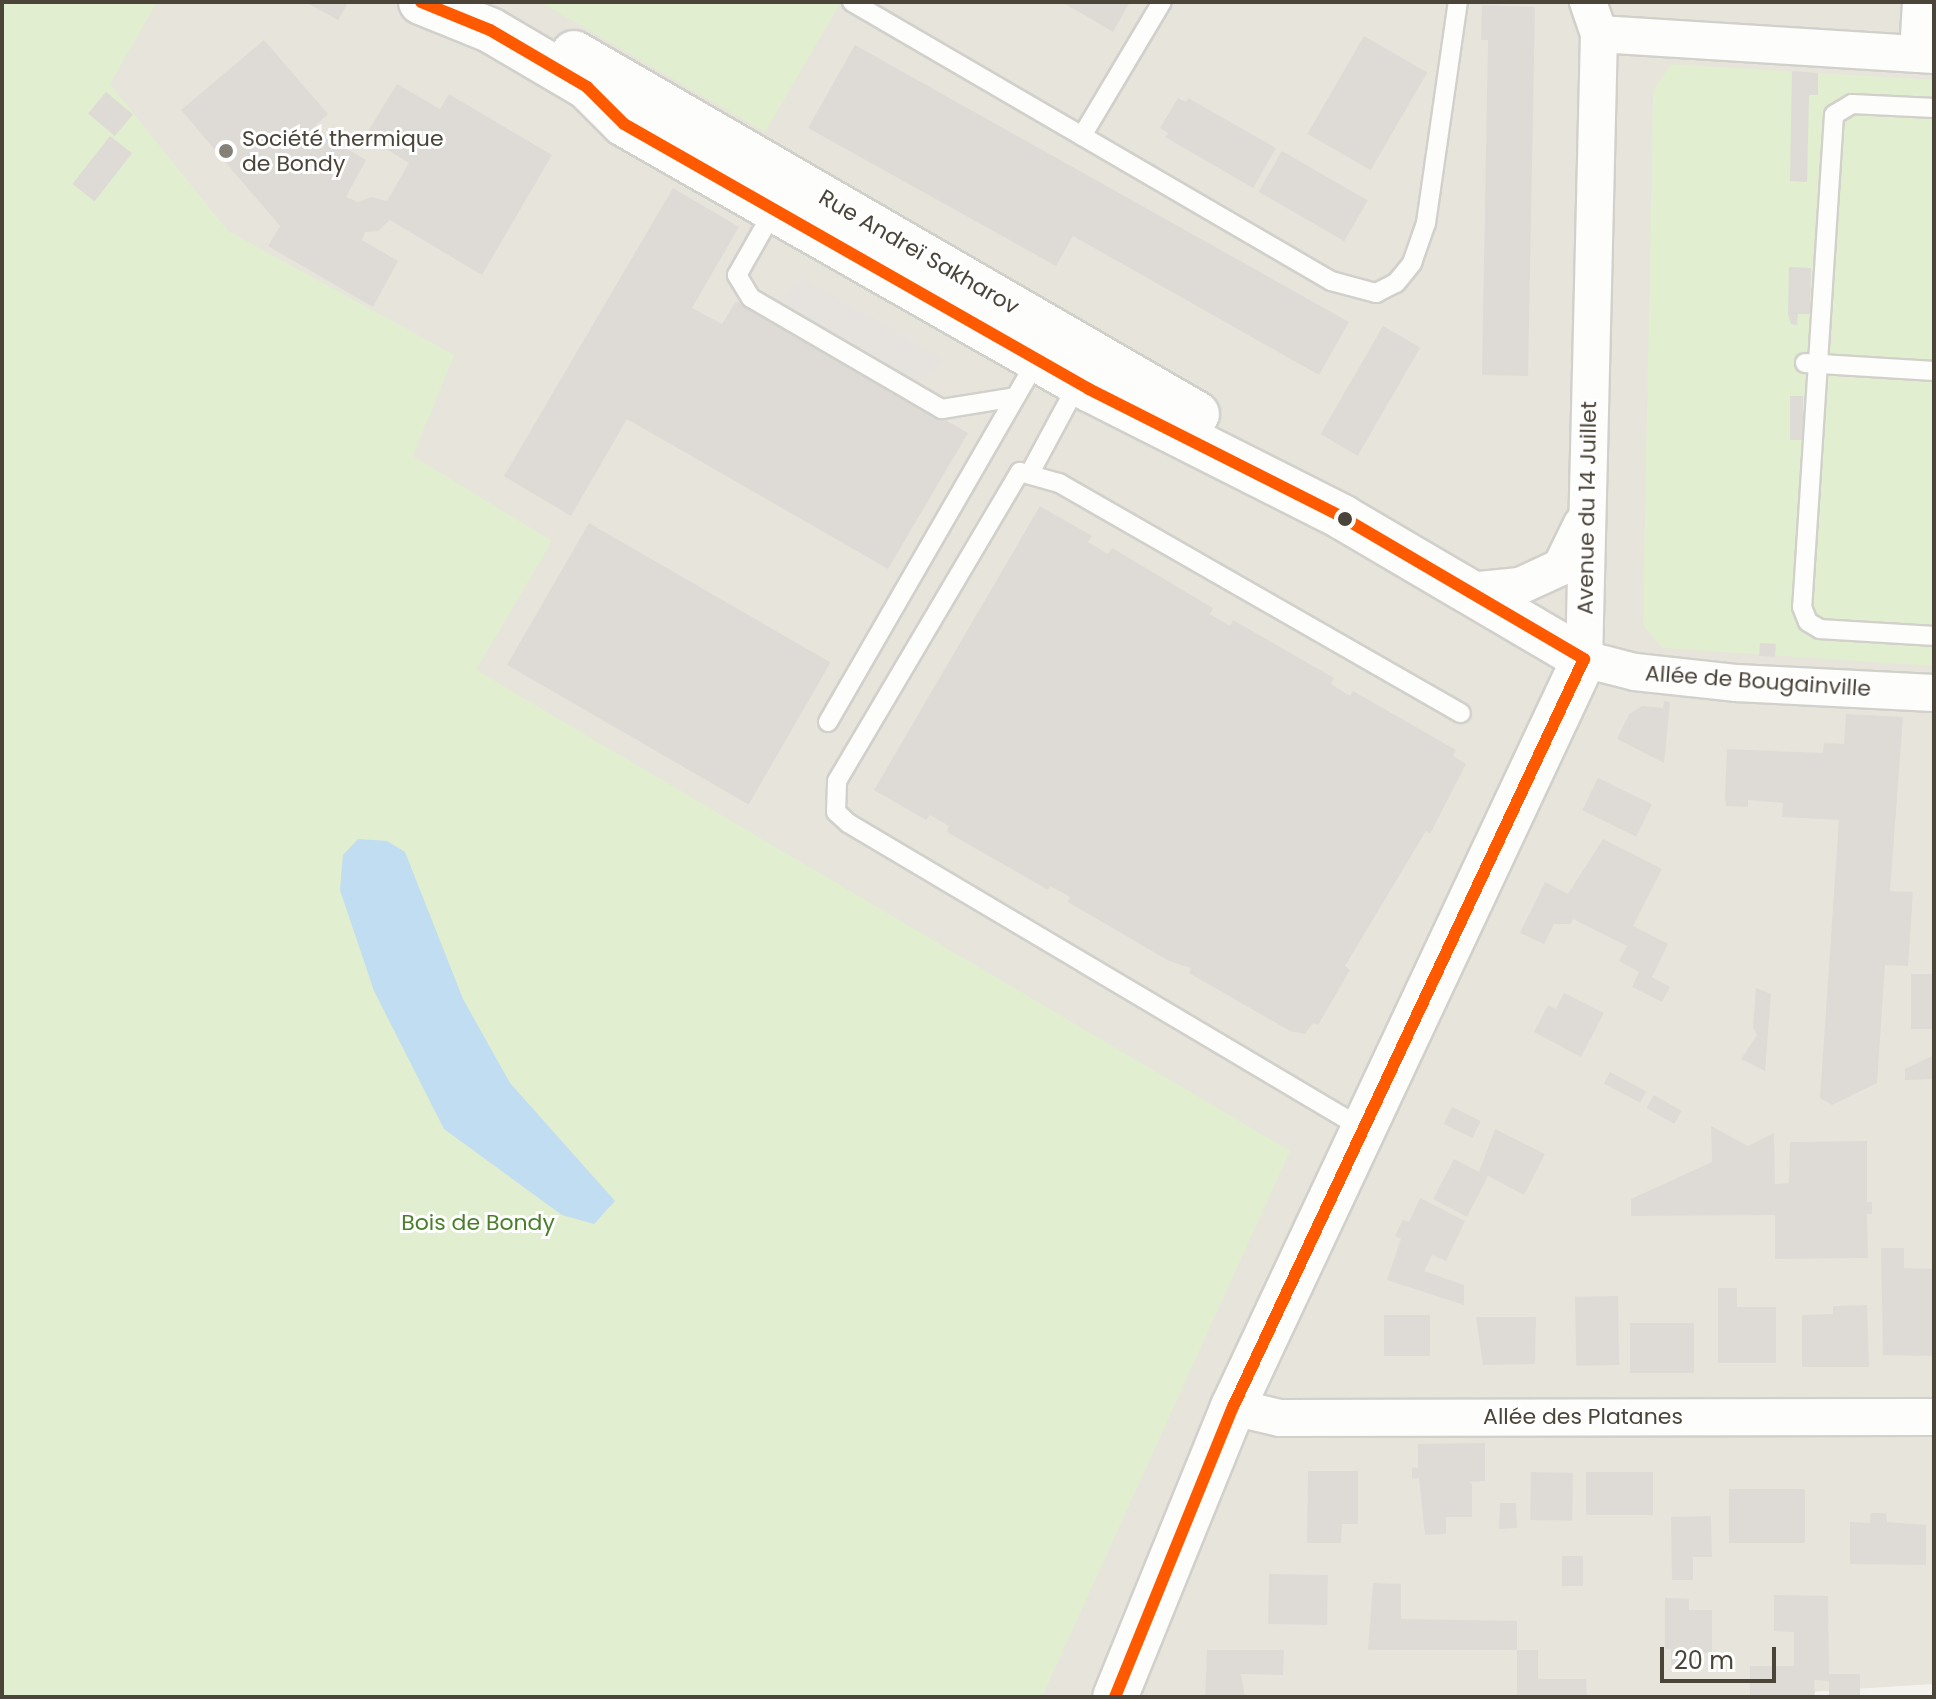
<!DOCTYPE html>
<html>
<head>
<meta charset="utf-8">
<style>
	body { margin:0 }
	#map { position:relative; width:1936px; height:1699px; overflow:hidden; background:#f4f2ee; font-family:Poppins,sans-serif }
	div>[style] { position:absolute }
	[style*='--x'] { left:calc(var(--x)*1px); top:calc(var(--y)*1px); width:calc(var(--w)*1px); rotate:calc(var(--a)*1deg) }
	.residential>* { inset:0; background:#e7e4dc }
	.green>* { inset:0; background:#e1eecf }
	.parking>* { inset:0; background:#e6e3df }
	.water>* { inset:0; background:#c0ddf1 }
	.building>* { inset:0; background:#dedbd6; transform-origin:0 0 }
	.roads { filter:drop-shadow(2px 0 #d2d0cb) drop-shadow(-2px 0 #d2d0cb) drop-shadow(0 2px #d2d0cb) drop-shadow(0 -2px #d2d0cb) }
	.service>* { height:18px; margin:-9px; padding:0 9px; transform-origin:9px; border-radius:9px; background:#fdfdfc }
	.minor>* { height:36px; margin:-18px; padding:0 18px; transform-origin:18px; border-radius:18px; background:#fdfdfc }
	.tertiary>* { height:44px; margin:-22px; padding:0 22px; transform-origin:22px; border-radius:22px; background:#fdfdfc }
	.bus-1>* { height:12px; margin:-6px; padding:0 6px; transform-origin:6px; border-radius:6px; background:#ff5a00 }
	.dots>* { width:22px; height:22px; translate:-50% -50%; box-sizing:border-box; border:4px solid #fff; border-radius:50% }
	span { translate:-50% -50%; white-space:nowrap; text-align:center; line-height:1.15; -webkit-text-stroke:6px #fff; paint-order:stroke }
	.poi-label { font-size:22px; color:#4b4439 }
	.left { translate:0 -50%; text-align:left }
	.street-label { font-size:22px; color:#4b4439 }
	.park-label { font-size:22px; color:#4a7f2a }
	.frame { position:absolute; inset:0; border:4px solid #4b4439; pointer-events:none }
	.scale { position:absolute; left:1660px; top:1647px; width:116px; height:36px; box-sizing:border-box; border:4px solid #4b4439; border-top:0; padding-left:10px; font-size:24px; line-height:28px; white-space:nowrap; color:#4b4439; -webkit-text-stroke:6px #fff; paint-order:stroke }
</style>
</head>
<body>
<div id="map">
	<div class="residential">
		<i style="clip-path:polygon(2px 2px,1934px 2px,1934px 1684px,1725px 1697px,2px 1697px)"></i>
	</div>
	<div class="green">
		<i style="clip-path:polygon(2px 2px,157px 2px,110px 84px,228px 231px,454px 355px,413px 456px,552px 541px,476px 670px,1290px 1151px,1042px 1697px,2px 1697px)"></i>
		<i style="clip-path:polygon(540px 2px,841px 2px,765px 132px)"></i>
		<i style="clip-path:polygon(1671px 64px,1934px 80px,1934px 666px,1662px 648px,1643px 625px,1653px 91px)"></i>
	</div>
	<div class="parking">
		<i style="clip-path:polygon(804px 278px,947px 361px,916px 383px,774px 300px)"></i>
	</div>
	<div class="water">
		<i style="clip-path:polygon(358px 839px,387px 841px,405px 852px,463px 999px,510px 1083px,615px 1201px,594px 1224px,562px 1215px,444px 1129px,374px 991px,340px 890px,343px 855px)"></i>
	</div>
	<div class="building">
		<i style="clip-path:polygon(305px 2px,343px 2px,347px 5px,338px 20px)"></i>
		<i style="clip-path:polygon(1062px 2px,1130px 2px,1113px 32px)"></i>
		<i style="clip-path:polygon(1482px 5px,1535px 7px,1528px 376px,1482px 375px,1488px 40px,1481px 40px)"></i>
		<i style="left:1364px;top:36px;width:73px;height:113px;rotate:30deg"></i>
		<i style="clip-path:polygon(264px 40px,328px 114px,312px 129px,366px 160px,346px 197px,358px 202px,372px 197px,387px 201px,409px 163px,365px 136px,397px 84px,440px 109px,449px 94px,552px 155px,482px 275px,390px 220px,378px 231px,365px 232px,362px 240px,398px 261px,373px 307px,268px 246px,280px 226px,181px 110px)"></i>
		<i style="clip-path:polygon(855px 45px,1349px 322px,1319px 375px,1073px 236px,1056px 266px,808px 128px)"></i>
		<i style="clip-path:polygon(1792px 71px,1818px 73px,1818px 95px,1809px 95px,1807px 182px,1790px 181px)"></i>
		<i style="left:106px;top:92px;width:35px;height:28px;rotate:40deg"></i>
		<i style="clip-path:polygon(1178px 98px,1186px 102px,1188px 98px,1276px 148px,1253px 188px,1165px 137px,1168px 133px,1160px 128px)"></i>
		<i style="left:110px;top:136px;width:28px;height:61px;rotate:38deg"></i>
		<i style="left:1282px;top:151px;width:99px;height:47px;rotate:30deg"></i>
		<i style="clip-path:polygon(673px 188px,739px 227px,692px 308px,722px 324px,736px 301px,968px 433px,888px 569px,627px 419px,571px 516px,504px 476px)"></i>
		<i style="clip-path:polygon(1789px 267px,1811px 268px,1810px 314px,1798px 314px,1797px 325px,1791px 324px,1788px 314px)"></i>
		<i style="left:1383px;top:326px;width:43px;height:125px;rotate:30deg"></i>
		<i style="left:1790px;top:396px;width:13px;height:44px"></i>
		<i style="clip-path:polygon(1040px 506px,1092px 536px,1088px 542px,1108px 554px,1112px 548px,1213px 608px,1210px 614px,1230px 626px,1233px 620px,1334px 678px,1331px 684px,1350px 696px,1353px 691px,1456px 750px,1453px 756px,1466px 764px,1430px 834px,1426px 831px,1345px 966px,1350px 970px,1318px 1025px,1313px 1023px,1305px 1034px,1290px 1031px,1189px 973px,1191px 968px,1169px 961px,1068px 902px,1070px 897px,1050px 886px,1048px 890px,947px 832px,949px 826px,930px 815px,926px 820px,874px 790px)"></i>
		<i style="left:589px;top:523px;width:279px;height:164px;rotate:30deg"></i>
		<i style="left:1760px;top:643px;width:16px;height:13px;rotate:4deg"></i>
		<i style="clip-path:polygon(1664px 701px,1670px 702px,1664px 763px,1617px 739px,1629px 714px,1642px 706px,1663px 708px)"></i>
		<i style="clip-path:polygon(1846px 714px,1903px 717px,1890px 891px,1913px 892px,1908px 966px,1885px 965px,1877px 1083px,1832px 1105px,1820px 1098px,1839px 820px,1782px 817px,1783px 803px,1748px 800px,1748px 807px,1726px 806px,1725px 798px,1727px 749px,1823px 753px,1824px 743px,1844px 744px)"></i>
		<i style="left:1598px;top:778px;width:60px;height:36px;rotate:26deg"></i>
		<i style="clip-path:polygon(1603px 839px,1662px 869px,1633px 926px,1668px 944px,1652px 977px,1670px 987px,1662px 1002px,1632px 987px,1639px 972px,1619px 961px,1627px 946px,1573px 919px,1571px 924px,1554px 924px,1544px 944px,1520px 933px,1545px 882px,1568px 894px)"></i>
		<i style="left:1911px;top:974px;width:23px;height:55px"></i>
		<i style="clip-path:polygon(1756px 988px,1771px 994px,1765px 1071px,1741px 1059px,1757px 1035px,1753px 1028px)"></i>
		<i style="clip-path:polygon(1564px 993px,1604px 1013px,1581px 1057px,1534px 1032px,1548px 1005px,1556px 1009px)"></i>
		<i style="clip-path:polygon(1934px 1055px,1934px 1079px,1905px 1080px,1905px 1069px)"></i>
		<i style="left:1610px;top:1072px;width:41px;height:13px;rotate:28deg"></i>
		<i style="left:1654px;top:1095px;width:32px;height:15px;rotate:30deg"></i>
		<i style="left:1452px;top:1107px;width:32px;height:19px;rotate:26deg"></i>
		<i style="clip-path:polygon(1711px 1126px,1748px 1146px,1774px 1133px,1775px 1184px,1789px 1183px,1790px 1142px,1867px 1141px,1867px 1202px,1872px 1202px,1872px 1214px,1867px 1214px,1868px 1258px,1775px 1259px,1775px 1215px,1631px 1216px,1631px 1199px,1712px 1162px)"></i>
		<i style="clip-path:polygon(1495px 1129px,1545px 1154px,1524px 1195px,1488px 1176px,1467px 1217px,1433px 1199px,1454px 1159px,1479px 1172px)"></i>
		<i style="clip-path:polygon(1420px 1198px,1465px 1221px,1446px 1261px,1432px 1255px,1424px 1271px,1464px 1285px,1464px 1305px,1387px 1280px,1401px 1239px,1395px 1236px,1403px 1220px,1409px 1222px)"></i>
		<i style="clip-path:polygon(1881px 1248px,1904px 1248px,1904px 1268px,1934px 1269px,1934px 1356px,1883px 1355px)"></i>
		<i style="clip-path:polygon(1718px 1288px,1737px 1288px,1737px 1307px,1776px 1307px,1776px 1363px,1718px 1363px)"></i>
		<i style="left:1618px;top:1296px;width:69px;height:43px;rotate:89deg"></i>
		<i style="clip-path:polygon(1867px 1305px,1869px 1367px,1802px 1367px,1802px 1315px,1833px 1314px,1833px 1306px)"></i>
		<i style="left:1430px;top:1315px;width:41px;height:46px;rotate:90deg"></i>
		<i style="clip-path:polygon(1476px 1317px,1536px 1317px,1535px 1364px,1483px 1365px)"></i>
		<i style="left:1630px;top:1323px;width:64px;height:50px"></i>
		<i style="clip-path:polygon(1485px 1443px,1485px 1481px,1468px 1482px,1472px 1484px,1472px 1517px,1446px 1517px,1446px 1534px,1425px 1535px,1419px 1478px,1412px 1479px,1412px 1467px,1418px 1468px,1418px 1444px)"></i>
		<i style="clip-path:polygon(1308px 1471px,1358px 1471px,1358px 1524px,1342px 1524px,1341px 1543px,1307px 1543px)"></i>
		<i style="left:1531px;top:1472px;width:42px;height:48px;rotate:1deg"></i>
		<i style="left:1586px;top:1472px;width:67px;height:43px"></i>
		<i style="left:1805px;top:1489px;width:54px;height:76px;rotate:90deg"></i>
		<i style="clip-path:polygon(1500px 1503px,1516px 1503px,1517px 1528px,1499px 1529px)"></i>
		<i style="clip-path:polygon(1871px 1513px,1886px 1513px,1887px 1522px,1926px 1525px,1926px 1565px,1850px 1564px,1850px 1522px,1870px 1523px)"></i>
		<i style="clip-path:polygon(1711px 1516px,1712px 1557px,1693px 1557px,1693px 1580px,1672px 1580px,1671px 1517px)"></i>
		<i style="left:1583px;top:1556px;width:30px;height:21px;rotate:90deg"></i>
		<i style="left:1269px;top:1574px;width:59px;height:50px;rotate:1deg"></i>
		<i style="clip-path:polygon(1373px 1583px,1401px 1584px,1401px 1619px,1517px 1621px,1517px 1650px,1538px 1650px,1538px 1679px,1586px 1679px,1587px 1697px,1517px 1697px,1517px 1650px,1368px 1650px)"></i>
		<i style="clip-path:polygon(1774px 1595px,1828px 1596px,1829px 1674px,1860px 1674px,1860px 1697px,1829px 1697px,1829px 1681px,1814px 1680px,1815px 1697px,1750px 1697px,1750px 1666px,1794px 1666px,1794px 1632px,1774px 1631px)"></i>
		<i style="clip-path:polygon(1665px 1598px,1689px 1599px,1689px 1610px,1712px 1610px,1712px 1654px,1688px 1650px,1688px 1665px,1671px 1665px,1671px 1649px,1665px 1649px)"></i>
		<i style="clip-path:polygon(1207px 1650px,1284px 1650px,1283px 1675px,1241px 1674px,1245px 1697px,1205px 1697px)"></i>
	</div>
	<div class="roads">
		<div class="service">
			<i style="--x:852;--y:2;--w:554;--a:30.22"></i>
			<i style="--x:1331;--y:281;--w:47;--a:14.9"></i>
			<i style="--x:1376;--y:293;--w:22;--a:-27"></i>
			<i style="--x:1396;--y:283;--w:26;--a:-51"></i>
			<i style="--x:1412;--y:263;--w:42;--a:-70.7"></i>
			<i style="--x:1426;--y:223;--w:223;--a:-81.8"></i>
			<i style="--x:1934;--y:108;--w:82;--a:-177.2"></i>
			<i style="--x:1852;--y:104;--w:21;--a:149"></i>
			<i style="--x:1834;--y:115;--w:493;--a:93.7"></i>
			<i style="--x:1802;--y:607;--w:16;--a:68"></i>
			<i style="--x:1808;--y:622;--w:14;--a:30"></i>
			<i style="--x:1820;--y:629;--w:114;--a:3.5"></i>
			<i style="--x:1082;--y:136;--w:156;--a:-59.2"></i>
			<i style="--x:774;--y:210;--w:75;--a:119.6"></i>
			<i style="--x:737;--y:275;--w:27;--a:59"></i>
			<i style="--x:751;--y:298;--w:221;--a:30.2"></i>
			<i style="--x:942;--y:409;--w:74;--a:-9.3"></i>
			<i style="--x:1805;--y:363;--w:129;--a:3.5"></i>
			<i style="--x:1031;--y:471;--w:101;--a:-61.7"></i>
			<i style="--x:828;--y:722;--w:418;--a:-60"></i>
			<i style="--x:1360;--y:1127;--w:595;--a:-149.3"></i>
			<i style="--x:848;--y:823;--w:16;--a:-137"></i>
			<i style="--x:836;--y:812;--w:31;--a:-88"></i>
			<i style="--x:837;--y:781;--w:359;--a:-59.4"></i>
			<i style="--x:1020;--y:472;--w:41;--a:15.8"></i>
			<i style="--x:1059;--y:483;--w:463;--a:29.8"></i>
		</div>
		<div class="minor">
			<i style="--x:1588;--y:2;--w:34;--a:71"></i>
			<i style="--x:1599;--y:34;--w:625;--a:91.37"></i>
			<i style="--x:1584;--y:659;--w:53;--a:14.3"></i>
			<i style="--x:1635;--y:672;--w:103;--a:6.2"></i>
			<i style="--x:1737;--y:683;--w:197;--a:2.9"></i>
			<i style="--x:1599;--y:34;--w:336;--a:3.6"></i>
			<i style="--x:1918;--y:54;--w:52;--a:-86.7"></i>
			<i style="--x:1469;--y:591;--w:51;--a:-5.6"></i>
			<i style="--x:1520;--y:586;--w:45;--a:-24.9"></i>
			<i style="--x:1561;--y:567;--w:48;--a:-64"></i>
			<i style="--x:1233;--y:1407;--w:48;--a:13.2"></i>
			<i style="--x:1280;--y:1418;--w:654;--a:-0.09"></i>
		</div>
		<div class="tertiary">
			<i style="--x:421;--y:2;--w:74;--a:22.1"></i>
			<i style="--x:490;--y:30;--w:113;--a:30.4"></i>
			<i style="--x:587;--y:87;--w:52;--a:45"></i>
			<i style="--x:624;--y:124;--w:535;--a:29.68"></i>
			<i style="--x:1089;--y:389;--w:284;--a:26.8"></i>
			<i style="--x:1342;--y:517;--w:281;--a:30.4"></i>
			<i style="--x:1584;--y:659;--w:826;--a:115.14"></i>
			<i style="--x:1233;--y:1407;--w:313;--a:112.1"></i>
			<i style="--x:574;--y:53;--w:720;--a:30.09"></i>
		</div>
	</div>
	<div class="bus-1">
		<i style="--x:421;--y:2;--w:74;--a:22.1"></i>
		<i style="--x:490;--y:30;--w:113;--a:30.4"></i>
		<i style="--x:587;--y:87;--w:52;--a:45"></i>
		<i style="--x:624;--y:124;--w:535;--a:29.68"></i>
		<i style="--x:1089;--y:389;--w:284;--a:26.8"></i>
		<i style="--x:1342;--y:517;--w:281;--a:30.4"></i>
		<i style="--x:1115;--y:1697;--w:313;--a:-67.9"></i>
		<i style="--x:1233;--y:1407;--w:826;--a:-64.86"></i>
	</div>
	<div class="dots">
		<i style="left:226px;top:151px;background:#868178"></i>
		<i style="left:1345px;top:519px;background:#4b4439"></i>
	</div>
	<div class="poi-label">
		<span class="left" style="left:242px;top:151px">Société thermique<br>de Bondy</span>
	</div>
	<div class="street-label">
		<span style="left:919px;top:252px;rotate:30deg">Rue Andreï Sakharov</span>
		<span style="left:1587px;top:508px;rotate:-89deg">Avenue du 14 Juillet</span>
		<span style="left:1758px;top:681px;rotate:4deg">Allée de Bougainville</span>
		<span style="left:1583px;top:1417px">Allée des Platanes</span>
	</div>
	<div class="park-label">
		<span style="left:478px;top:1223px">Bois de Bondy</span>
	</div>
	<div class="frame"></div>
	<div class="scale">20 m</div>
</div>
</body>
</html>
